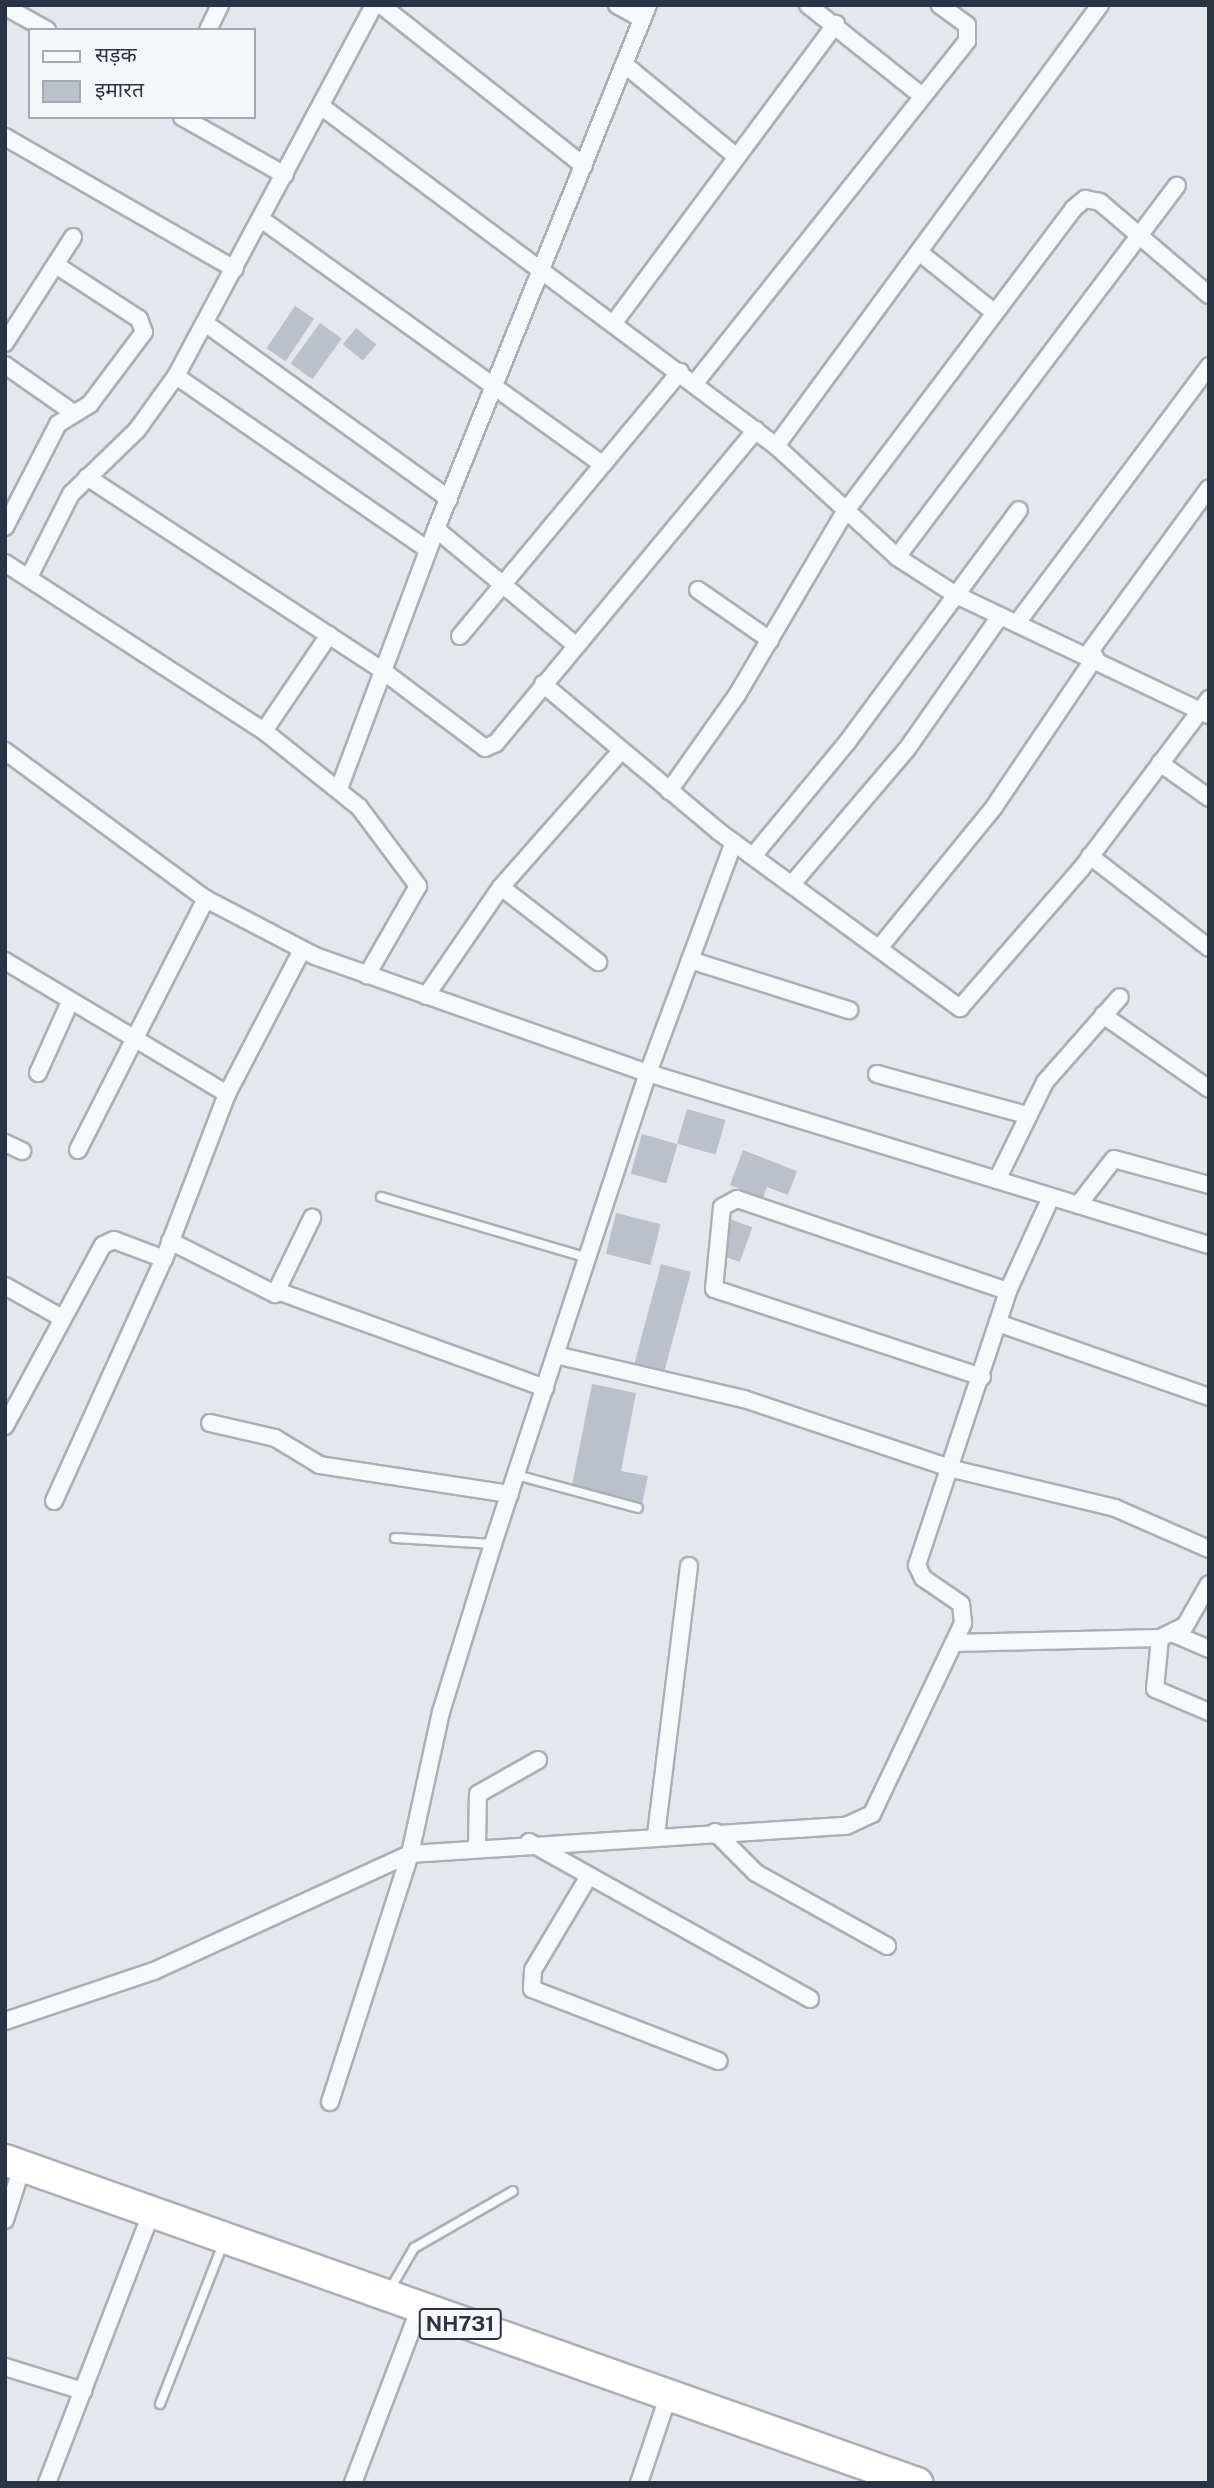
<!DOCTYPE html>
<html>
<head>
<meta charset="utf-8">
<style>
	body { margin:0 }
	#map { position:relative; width:1214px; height:2488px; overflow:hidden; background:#e4e7ec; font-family:"Public Sans","Noto Sans Devanagari",sans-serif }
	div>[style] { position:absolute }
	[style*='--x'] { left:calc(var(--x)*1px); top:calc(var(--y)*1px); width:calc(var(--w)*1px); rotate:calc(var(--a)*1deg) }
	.building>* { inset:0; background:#bbc0ca; transform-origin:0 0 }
	.roads { filter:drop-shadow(2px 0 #a9aeb7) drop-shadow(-2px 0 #a9aeb7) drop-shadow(0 2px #a9aeb7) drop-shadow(0 -2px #a9aeb7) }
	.lane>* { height:8px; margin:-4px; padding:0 4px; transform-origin:4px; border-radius:4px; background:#f7f8fa }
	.street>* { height:16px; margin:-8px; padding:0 8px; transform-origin:8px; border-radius:8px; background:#f7f8fa }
	.highway>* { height:30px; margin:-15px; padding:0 15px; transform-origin:15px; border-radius:15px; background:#fff }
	span { translate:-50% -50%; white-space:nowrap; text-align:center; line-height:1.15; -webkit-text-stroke:5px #f4f6f9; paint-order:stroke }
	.shield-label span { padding:2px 5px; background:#f4f6f9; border:2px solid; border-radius:5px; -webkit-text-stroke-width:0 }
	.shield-label { font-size:21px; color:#2b3445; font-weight:700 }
	.frame { position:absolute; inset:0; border:7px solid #2b3445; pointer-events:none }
	.legend { position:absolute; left:28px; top:28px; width:228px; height:91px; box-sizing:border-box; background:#f4f6f9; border:2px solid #a4a8b1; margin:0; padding:9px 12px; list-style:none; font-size:21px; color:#2b3445 }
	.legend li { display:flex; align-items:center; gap:14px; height:35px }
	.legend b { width:35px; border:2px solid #a4a8b1 }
</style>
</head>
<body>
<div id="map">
	<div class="building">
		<i style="left:295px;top:306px;width:23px;height:51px;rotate:34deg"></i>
		<i style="left:320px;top:323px;width:27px;height:50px;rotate:36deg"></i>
		<i style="left:356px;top:328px;width:26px;height:21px;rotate:39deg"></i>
		<i style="left:687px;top:1109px;width:40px;height:36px;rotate:16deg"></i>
		<i style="left:642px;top:1134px;width:37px;height:41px;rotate:16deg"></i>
		<i style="clip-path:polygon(743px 1150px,797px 1171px,788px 1195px,767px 1187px,763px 1198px,730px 1185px)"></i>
		<i style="left:616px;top:1213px;width:46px;height:42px;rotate:14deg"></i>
		<i style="left:727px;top:1218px;width:27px;height:37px;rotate:20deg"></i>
		<i style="left:661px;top:1264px;width:31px;height:104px;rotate:15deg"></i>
		<i style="clip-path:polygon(592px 1384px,636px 1393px,621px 1471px,648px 1476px,642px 1504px,571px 1490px)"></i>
	</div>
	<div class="roads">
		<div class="lane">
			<i style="--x:381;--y:1197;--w:216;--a:16.4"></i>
			<i style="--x:516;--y:1475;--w:126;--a:15.1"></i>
			<i style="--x:395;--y:1538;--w:98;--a:3.5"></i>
			<i style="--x:389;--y:2291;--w:50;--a:-59.8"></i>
			<i style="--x:414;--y:2248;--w:114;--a:-29.9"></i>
			<i style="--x:160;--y:2404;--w:172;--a:-68.5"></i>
		</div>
		<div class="street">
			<i style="--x:381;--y:5;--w:259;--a:38.4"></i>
			<i style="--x:617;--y:5;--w:29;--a:29"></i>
			<i style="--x:808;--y:5;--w:146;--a:38.6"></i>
			<i style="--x:13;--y:11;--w:39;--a:29"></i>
			<i style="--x:208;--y:30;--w:28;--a:-64"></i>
			<i style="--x:624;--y:64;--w:146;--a:39.5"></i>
			<i style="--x:322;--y:107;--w:567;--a:36.75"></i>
			<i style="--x:776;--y:446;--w:164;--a:42.5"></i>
			<i style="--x:897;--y:557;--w:70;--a:32.8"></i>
			<i style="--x:956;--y:595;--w:280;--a:25.4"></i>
			<i style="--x:182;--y:117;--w:118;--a:29.4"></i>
			<i style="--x:5;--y:137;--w:265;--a:29.9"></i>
			<i style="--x:261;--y:219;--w:421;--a:35.7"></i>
			<i style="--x:919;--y:252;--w:97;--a:38.8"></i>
			<i style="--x:205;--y:323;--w:301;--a:35.8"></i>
			<i style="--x:613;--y:324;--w:374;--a:-53.4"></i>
			<i style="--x:5;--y:343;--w:126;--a:-57.3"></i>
			<i style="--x:5;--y:365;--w:82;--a:35"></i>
			<i style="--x:176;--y:376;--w:306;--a:34.6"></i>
			<i style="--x:695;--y:383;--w:437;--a:-51.5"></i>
			<i style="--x:967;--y:41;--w:16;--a:-90"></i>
			<i style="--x:967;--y:25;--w:34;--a:-144"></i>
			<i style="--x:776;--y:446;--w:547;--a:-53.7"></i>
			<i style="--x:87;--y:477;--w:354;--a:33.2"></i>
			<i style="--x:383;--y:671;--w:128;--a:37"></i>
			<i style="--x:485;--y:748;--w:12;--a:-24"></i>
			<i style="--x:496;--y:743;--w:407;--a:-50.3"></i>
			<i style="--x:5;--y:527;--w:116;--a:-62.8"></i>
			<i style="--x:58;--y:424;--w:38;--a:-32"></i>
			<i style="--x:90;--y:404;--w:90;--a:-53.1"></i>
			<i style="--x:144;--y:332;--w:14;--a:-111"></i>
			<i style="--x:139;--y:319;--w:99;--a:-147"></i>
			<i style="--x:436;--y:529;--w:180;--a:39.8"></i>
			<i style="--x:897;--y:557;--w:465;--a:-53"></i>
			<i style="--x:5;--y:563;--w:309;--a:33"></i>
			<i style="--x:264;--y:731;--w:122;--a:38.7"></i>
			<i style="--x:359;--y:807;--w:99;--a:53.2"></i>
			<i style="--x:418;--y:886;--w:103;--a:119.8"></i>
			<i style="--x:30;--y:575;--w:91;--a:-63.2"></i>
			<i style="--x:71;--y:494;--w:92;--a:-44.1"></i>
			<i style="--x:137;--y:430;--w:67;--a:-54.2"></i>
			<i style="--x:176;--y:376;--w:421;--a:-61.9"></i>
			<i style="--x:698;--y:590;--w:88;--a:34.8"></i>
			<i style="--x:1017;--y:623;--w:321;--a:-53.2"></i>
			<i style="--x:460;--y:636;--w:344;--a:-50.2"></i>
			<i style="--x:1088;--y:654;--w:205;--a:-53.9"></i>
			<i style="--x:543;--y:684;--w:229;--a:40"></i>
			<i style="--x:718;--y:831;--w:300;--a:36.2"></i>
			<i style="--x:960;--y:1008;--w:184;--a:-49"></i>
			<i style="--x:1081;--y:869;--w:213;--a:-53"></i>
			<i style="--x:264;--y:731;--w:116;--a:-55.9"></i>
			<i style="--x:5;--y:751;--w:250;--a:36.4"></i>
			<i style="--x:206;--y:899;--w:123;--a:27.6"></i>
			<i style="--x:315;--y:956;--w:353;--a:19.4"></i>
			<i style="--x:648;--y:1073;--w:587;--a:17.05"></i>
			<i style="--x:1160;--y:763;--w:60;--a:35.5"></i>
			<i style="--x:340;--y:786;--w:274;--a:-69.5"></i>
			<i style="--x:436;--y:529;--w:565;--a:-67.97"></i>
			<i style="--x:669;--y:791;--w:118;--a:-54.7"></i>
			<i style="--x:737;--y:695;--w:212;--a:-59.5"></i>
			<i style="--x:845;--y:512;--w:379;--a:-53"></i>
			<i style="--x:1073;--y:209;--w:16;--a:-40"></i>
			<i style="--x:1085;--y:199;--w:15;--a:11"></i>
			<i style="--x:1100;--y:202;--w:143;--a:40.5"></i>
			<i style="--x:753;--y:856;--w:149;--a:-50.4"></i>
			<i style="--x:848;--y:741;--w:287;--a:-53.5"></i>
			<i style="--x:1090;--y:856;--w:150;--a:37.7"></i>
			<i style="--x:792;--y:884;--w:177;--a:-49.6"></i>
			<i style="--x:907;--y:749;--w:162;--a:-55"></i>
			<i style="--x:501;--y:887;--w:123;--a:37.7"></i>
			<i style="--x:880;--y:947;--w:181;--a:-50.8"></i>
			<i style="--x:994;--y:807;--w:181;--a:-56"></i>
			<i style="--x:690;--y:960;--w:167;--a:17.5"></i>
			<i style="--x:5;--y:961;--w:259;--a:30.9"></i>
			<i style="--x:426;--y:996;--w:132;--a:-55.5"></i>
			<i style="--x:501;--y:887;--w:181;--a:-48.6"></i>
			<i style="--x:1103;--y:1015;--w:129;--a:34.9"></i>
			<i style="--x:38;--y:1073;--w:78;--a:-65.7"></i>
			<i style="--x:877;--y:1074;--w:156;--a:15.3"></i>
			<i style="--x:5;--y:1143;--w:19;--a:25"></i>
			<i style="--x:78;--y:1150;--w:282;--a:-63"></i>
			<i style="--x:997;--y:1180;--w:109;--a:-63.9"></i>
			<i style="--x:1045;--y:1082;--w:113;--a:-48.6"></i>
			<i style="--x:1078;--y:1205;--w:58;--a:-52"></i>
			<i style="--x:1114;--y:1159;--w:98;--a:15.3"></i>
			<i style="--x:170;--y:1241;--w:118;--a:26.8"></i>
			<i style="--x:275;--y:1294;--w:85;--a:-64"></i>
			<i style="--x:5;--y:1286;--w:65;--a:29.3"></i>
			<i style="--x:280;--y:1292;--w:282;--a:19.9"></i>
			<i style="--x:998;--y:1323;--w:224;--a:19.3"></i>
			<i style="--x:556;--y:1355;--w:193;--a:13.2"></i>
			<i style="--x:744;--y:1399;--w:220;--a:18.5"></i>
			<i style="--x:953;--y:1469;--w:167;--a:13.5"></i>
			<i style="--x:1115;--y:1508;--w:103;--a:23.6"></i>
			<i style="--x:982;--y:1377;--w:282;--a:-161.8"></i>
			<i style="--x:714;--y:1289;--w:82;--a:-84.4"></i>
			<i style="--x:722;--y:1207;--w:17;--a:-28"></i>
			<i style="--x:737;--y:1199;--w:286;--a:18.8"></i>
			<i style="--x:210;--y:1423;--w:67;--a:13"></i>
			<i style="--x:275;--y:1438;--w:52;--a:31"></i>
			<i style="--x:320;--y:1465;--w:192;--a:8.7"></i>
			<i style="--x:5;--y:1426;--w:206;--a:-61.6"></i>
			<i style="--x:103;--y:1245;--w:12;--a:-24"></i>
			<i style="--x:114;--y:1240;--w:53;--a:20.8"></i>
			<i style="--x:54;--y:1501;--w:266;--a:-65.6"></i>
			<i style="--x:164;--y:1259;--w:177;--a:-69.1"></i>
			<i style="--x:227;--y:1094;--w:162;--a:-62.5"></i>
			<i style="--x:1174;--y:1634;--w:38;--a:23"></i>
			<i style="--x:1160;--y:1638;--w:51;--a:95.6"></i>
			<i style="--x:1155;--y:1689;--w:59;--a:23.1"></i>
			<i style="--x:954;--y:1643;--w:206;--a:-1.4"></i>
			<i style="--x:1160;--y:1638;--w:28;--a:-26"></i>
			<i style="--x:1185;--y:1626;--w:48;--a:-60.3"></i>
			<i style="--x:715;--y:1832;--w:58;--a:45"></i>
			<i style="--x:756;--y:1873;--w:150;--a:29.1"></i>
			<i style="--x:656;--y:1835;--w:271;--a:-83"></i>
			<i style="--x:529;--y:1842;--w:322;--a:29.2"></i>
			<i style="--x:477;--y:1845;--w:51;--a:-88.9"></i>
			<i style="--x:478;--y:1794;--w:69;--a:-29.5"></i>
			<i style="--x:589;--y:1876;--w:109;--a:120.8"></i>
			<i style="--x:533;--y:1970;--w:19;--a:93"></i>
			<i style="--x:532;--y:1989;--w:200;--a:21.1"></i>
			<i style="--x:5;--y:2021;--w:157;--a:-18.6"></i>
			<i style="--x:154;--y:1971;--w:281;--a:-24.6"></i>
			<i style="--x:410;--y:1854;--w:437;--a:-3.7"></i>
			<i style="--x:846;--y:1826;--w:29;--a:-25"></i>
			<i style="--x:872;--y:1814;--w:212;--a:-64.5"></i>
			<i style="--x:963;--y:1623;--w:19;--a:-96"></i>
			<i style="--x:961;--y:1604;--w:46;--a:-145.6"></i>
			<i style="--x:923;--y:1578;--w:14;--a:-115"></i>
			<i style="--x:917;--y:1565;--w:289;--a:-71.6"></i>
			<i style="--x:1008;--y:1291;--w:103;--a:-65.4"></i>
			<i style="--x:330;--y:2102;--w:261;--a:-72.1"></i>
			<i style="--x:410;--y:1854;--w:145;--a:-77.7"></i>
			<i style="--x:441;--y:1712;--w:176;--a:-72.8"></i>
			<i style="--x:493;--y:1544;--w:496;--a:-71.8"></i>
			<i style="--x:648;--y:1073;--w:246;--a:-69.6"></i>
			<i style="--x:5;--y:2220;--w:56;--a:-72.2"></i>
			<i style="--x:5;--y:2367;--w:82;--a:17.1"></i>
			<i style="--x:47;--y:2483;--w:288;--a:-68.9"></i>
			<i style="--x:353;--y:2483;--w:185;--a:-69.1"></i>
			<i style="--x:639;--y:2483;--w:94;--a:-71.4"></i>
		</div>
		<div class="highway">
			<i style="--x:5;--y:2160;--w:968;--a:19.5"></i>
		</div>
	</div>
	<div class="shield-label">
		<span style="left:460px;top:2324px">NH731</span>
	</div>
	<div class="frame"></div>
	<ul class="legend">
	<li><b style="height:9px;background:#f7f8fa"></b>सड़क</li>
	<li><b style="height:19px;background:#bbc0ca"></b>इमारत</li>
	</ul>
</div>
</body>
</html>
